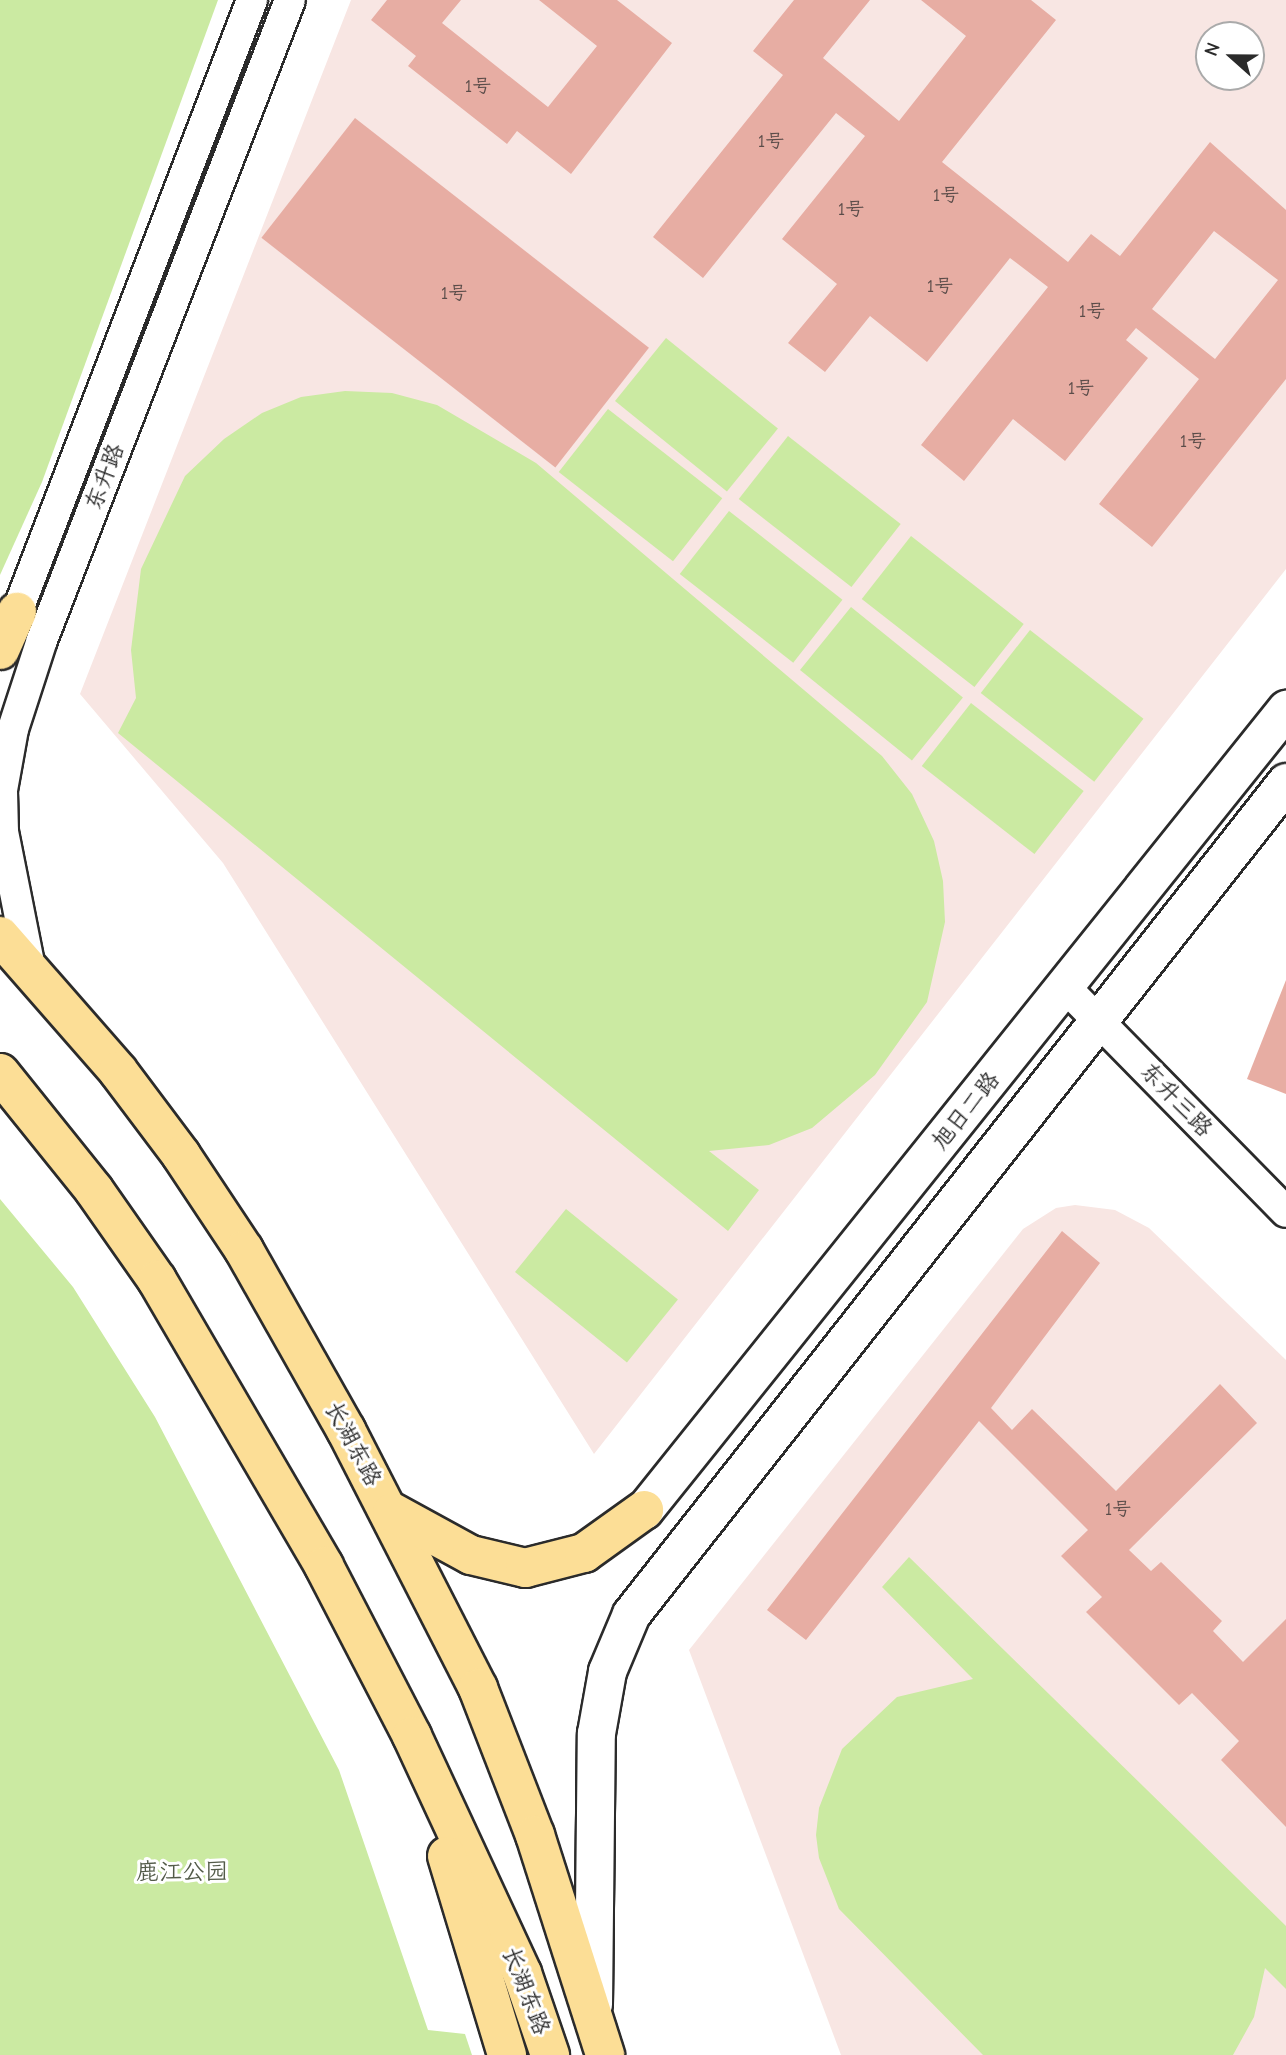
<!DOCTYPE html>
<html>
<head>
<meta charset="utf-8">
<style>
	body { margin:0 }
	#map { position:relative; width:1286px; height:2055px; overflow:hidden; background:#fff; font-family:"Comic Neue","LXGW WenKai TC",sans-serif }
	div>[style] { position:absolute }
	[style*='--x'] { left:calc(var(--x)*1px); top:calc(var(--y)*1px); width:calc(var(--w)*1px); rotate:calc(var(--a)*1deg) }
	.built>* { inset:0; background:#f8e6e3 }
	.green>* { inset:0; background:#cbeaa2; transform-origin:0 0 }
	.building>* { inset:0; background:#e7ada3; transform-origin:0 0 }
	.roads { filter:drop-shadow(2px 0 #2b2b2b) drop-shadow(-2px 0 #2b2b2b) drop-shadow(0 2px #2b2b2b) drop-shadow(0 -2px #2b2b2b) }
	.minor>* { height:30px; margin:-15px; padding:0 15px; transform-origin:15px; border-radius:15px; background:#fff }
	.tertiary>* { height:37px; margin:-18.5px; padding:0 18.5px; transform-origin:18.5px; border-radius:18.5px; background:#fff }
	.primary>* { height:38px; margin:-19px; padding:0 19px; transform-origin:19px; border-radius:19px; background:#fcde96 }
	span { translate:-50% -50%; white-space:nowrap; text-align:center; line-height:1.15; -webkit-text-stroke:6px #fff; paint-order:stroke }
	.number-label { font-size:19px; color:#5a4c49 }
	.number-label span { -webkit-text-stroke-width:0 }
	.street-label { font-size:23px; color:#2b2b2b }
	.park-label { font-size:23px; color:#535b49 }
	.north { position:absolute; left:1195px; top:21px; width:70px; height:70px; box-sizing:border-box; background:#fff; border:2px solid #aaa; border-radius:50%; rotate:291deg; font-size:19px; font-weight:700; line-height:28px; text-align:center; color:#2b2b2b }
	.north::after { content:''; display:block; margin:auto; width:24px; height:32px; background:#2b2b2b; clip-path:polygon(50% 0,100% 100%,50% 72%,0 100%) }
</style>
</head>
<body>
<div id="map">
	<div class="built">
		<i style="clip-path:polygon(evenodd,351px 0,1286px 0,1286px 569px,594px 1454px,223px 863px,80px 694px,351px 0,1209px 35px,1251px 35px,1251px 77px,1209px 77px,1209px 35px)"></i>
		<i style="clip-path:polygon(1075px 1205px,1115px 1210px,1149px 1228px,1286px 1360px,1286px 2055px,841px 2055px,689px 1650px,1023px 1229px,1056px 1208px)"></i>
	</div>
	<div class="green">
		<i style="clip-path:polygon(0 0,218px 0,42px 482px,0 575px)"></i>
		<i style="left:666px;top:338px;width:144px;height:81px;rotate:39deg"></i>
		<i style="clip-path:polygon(345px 391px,392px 393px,437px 405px,536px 463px,882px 756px,912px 794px,934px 841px,943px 881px,945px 922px,927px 1002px,875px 1075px,812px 1128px,769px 1145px,709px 1151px,759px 1190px,728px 1231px,118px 733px,136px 698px,131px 650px,141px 569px,185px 476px,224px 439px,262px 413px,301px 397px)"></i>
		<i style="left:608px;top:409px;width:145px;height:80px;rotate:38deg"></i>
		<i style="left:788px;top:436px;width:143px;height:80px;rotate:38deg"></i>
		<i style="left:729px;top:511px;width:144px;height:80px;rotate:38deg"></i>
		<i style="left:911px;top:536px;width:143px;height:80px;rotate:38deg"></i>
		<i style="left:851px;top:607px;width:144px;height:81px;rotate:39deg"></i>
		<i style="left:1030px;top:630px;width:144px;height:80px;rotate:38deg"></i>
		<i style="left:971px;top:703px;width:143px;height:80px;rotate:38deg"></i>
		<i style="clip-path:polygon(0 1199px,73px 1287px,155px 1417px,339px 1770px,428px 2030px,465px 2034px,472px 2055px,0 2055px)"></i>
		<i style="left:566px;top:1209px;width:144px;height:81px;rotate:39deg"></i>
		<i style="clip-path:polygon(909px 1557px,1286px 1926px,1286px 1989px,1265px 1968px,1254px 2017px,1233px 2055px,983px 2055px,839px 1909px,819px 1858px,816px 1835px,819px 1808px,842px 1749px,897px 1697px,973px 1679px,882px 1587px)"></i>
	</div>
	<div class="building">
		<i style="clip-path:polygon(387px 0,461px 0,442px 23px,548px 107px,597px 46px,539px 0,617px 0,672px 43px,571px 174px,517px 131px,507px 144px,408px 66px,416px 56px,371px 20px)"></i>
		<i style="clip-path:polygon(evenodd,794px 0,870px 0,823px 58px,899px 121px,966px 36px,921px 0,1031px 0,1056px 20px,942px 162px,1068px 262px,1091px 234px,1120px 256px,1210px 142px,1286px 210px,1286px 379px,1152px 547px,1099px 504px,1199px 379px,1136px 328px,1126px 340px,1148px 358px,1065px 461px,1013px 419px,964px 481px,921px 445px,1048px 287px,1010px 258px,927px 362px,870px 316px,825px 372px,788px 343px,837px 284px,782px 239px,865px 136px,836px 113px,703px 278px,653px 237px,783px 75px,753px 51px,794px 0,1214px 231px,1278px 280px,1215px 359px,1152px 309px,1214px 231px)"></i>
		<i style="left:355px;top:118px;width:373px;height:152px;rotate:38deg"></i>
		<i style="clip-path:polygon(1286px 980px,1286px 1094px,1247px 1079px)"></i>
		<i style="clip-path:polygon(1062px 1231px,1100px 1263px,991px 1408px,1012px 1430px,1032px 1409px,1116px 1491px,1220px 1384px,1257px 1423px,1129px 1550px,1151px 1571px,1161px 1562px,1222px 1621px,1213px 1631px,1243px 1662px,1286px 1619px,1286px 1827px,1221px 1760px,1239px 1741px,1192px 1693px,1179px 1705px,1086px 1612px,1102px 1597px,1061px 1556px,1088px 1530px,979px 1421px,806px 1640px,767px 1610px)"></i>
	</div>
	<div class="roads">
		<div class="minor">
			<i style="--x:17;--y:612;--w:656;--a:-68.99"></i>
			<i style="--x:30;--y:968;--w:139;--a:-101.2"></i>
			<i style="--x:3;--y:832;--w:42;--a:-91.4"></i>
			<i style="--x:2;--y:790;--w:62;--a:-79.8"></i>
			<i style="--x:13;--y:729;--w:94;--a:-72"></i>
			<i style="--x:42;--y:640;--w:686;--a:-68.82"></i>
			<i style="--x:1065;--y:987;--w:315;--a:45.5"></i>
		</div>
		<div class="tertiary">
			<i style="--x:644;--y:1510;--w:1027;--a:-51.29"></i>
			<i style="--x:593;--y:2004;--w:271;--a:-89.4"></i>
			<i style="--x:596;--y:1733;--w:63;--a:-79.9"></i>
			<i style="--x:607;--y:1671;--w:62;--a:-67.2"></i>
			<i style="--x:631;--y:1614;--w:1059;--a:-51.79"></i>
		</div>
		<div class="primary">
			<i style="--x:0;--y:650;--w:42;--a:-65.9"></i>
			<i style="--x:0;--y:936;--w:179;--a:48.8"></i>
			<i style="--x:118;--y:1071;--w:105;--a:53.1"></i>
			<i style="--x:181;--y:1155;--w:114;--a:56.4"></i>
			<i style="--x:244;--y:1250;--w:207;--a:60.5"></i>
			<i style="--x:346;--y:1430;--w:290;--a:62.9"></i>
			<i style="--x:478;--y:1688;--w:158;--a:68.8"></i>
			<i style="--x:535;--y:1835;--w:231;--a:72.3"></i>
			<i style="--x:0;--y:1073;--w:150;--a:51.2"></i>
			<i style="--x:94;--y:1190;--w:110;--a:55"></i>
			<i style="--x:157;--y:1280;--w:331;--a:59.7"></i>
			<i style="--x:324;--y:1566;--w:191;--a:62.6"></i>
			<i style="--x:412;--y:1736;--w:261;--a:65.1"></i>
			<i style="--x:522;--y:1973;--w:87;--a:71.1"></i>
			<i style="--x:392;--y:1512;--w:90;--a:28.6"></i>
			<i style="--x:471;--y:1555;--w:56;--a:13.5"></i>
			<i style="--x:525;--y:1568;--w:61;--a:-14.3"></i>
			<i style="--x:584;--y:1553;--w:74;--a:-35.6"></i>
			<i style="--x:447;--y:1856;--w:208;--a:73.2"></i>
		</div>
	</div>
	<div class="number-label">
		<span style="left:478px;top:87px">1号</span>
		<span style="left:771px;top:142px">1号</span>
		<span style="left:946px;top:196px">1号</span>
		<span style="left:851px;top:210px">1号</span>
		<span style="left:940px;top:287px">1号</span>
		<span style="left:454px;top:294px">1号</span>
		<span style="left:1092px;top:312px">1号</span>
		<span style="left:1081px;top:389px">1号</span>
		<span style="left:1193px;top:442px">1号</span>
		<span style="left:1118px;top:1510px">1号</span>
	</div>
	<div class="street-label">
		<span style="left:105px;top:477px;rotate:-69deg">东升路</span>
		<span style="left:1176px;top:1100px;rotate:46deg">东升三路</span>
		<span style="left:966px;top:1111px;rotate:-51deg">旭日二路</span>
		<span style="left:353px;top:1444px;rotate:62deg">长湖东路</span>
		<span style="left:526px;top:1991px;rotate:69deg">长湖东路</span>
	</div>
	<div class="park-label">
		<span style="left:182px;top:1872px">鹿江公园</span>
	</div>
	<div class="north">N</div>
</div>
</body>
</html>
